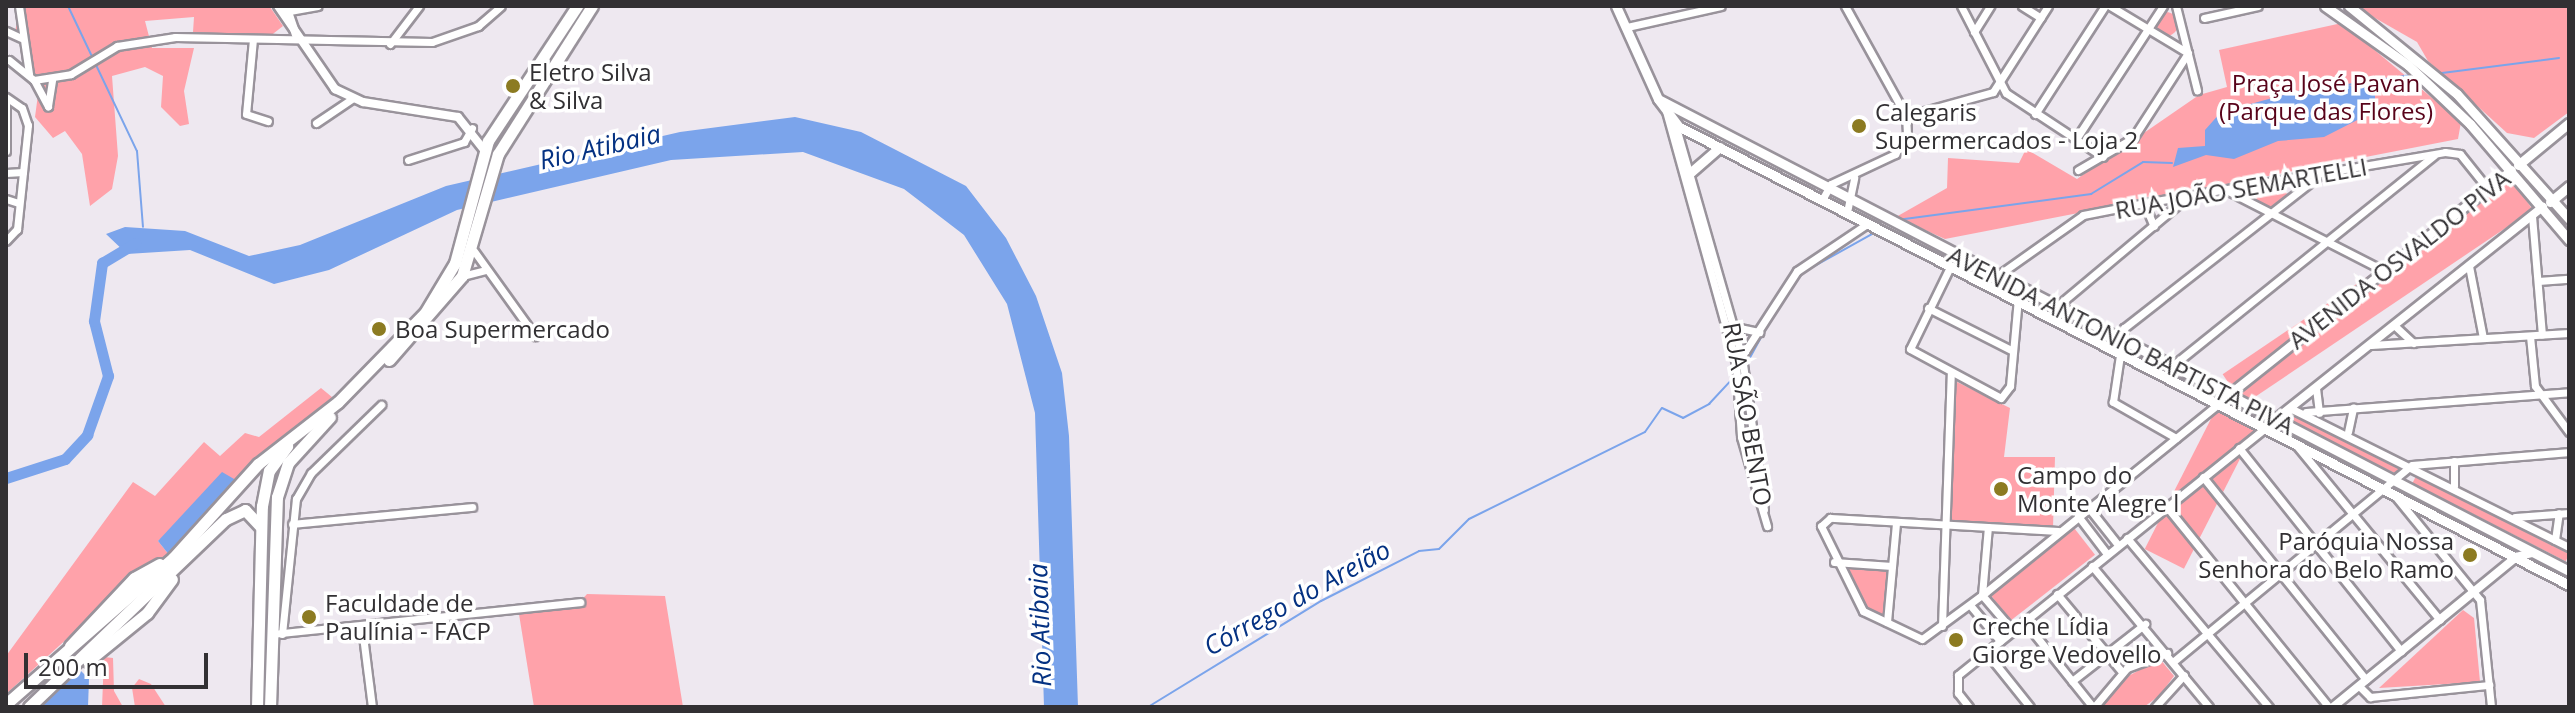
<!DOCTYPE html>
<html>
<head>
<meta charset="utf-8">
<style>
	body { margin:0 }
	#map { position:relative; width:2575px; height:713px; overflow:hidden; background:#eee8f0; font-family:"Open Sans",sans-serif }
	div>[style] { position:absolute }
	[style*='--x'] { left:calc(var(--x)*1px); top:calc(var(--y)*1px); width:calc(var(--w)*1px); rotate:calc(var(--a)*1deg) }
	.green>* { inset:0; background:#ffa2aa; transform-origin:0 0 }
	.round { border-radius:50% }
	.water>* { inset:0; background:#7ba4eb }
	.stream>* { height:2px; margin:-1px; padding:0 1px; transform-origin:1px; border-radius:1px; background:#7ba4eb }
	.river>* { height:11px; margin:-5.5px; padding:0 5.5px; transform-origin:5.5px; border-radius:5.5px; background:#7ba4eb }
	.roads { filter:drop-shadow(2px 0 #99939b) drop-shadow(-2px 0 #99939b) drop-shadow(0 2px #99939b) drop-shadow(0 -2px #99939b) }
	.minor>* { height:7px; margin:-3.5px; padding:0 3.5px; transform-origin:3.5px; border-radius:3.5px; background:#fff }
	.tertiary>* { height:8px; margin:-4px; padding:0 4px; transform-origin:4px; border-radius:4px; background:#fff }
	.secondary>* { height:9px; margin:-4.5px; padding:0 4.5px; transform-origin:4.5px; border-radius:4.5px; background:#fff }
	.primary>* { height:11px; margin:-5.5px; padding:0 5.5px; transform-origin:5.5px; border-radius:5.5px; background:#fff }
	.dots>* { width:22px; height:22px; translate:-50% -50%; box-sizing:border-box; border:4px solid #fff; border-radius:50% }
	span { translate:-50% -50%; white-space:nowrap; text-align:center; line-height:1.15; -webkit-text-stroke:7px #fff; paint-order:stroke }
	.poi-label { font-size:24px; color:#323033 }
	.left { translate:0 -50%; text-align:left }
	.right { translate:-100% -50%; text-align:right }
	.park-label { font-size:24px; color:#58031a }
	.street-label { font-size:24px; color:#323033 }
	.water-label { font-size:26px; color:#043182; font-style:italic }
	.frame { position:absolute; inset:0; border:8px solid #323033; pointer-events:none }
	.scale { position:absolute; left:24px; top:653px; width:184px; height:36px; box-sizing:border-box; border:4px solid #323033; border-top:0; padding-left:10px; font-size:24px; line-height:28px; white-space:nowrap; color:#323033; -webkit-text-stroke:6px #fff; paint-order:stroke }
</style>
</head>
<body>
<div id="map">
	<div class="green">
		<i style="clip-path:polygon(20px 6px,270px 7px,283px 26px,269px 37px,193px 32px,194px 17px,145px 21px,152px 48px,194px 48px,184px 91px,189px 124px,180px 126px,161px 107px,163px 76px,145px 67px,112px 76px,118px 156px,112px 189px,90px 206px,82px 154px,65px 131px,53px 138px,35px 117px,39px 87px,23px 70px,26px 56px,15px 32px)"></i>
		<i style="clip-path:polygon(2354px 6px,2569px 6px,2569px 112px,2534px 138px,2507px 133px,2428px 61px,2417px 42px)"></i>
		<i class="round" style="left:2154px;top:12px;width:24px;height:24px"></i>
		<i style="clip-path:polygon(2342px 23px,2461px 122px,2458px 139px,1945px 239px,1896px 217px,1947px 188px,1948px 158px,2019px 163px,2026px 149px,2077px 179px,2199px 95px,2227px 87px,2219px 50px)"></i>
		<i style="left:2512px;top:179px;width:37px;height:349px;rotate:56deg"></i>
		<i style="clip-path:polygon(2282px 188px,2288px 195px,2273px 207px,2256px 204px,2257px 192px)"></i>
		<i style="clip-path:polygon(1955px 381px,2010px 408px,2004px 457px,2055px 457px,2053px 528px,1945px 522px)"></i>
		<i style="clip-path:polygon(321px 388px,338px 402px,158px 541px,170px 556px,134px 578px,6px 694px,6px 656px,133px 482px,155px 496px,204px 442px,220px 456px,245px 433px,259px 437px)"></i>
		<i style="left:2216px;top:409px;width:44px;height:157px;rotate:27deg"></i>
		<i style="clip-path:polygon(2294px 415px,2348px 437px,2406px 468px,2397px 474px,2294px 425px)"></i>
		<i style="left:2416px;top:476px;width:172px;height:8px;rotate:27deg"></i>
		<i style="left:2071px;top:524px;width:39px;height:107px;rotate:52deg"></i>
		<i style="clip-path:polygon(1839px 565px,1889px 569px,1884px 618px,1866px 610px)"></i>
		<i style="clip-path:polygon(587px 594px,665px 596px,683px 707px,534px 707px,518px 608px,580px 602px)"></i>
		<i style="clip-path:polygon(2463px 610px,2474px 618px,2480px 682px,2379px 688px)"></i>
		<i style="clip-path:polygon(104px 657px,113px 658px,114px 691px,123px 707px,102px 707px)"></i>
		<i style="clip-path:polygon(2160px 659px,2174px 676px,2160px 695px,2144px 707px,2100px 707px,2106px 688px)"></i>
		<i style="clip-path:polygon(139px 679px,151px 684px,166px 707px,135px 707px,132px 688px)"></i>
	</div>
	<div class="water">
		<i style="clip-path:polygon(2324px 84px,2375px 88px,2375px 111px,2324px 137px,2278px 141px,2234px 159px,2206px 155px,2173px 167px,2178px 148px,2205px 146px,2205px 130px,2221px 112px)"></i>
		<i style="clip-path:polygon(795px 117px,861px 132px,966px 186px,1006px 238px,1036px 296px,1062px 373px,1069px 436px,1078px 707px,1044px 707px,1035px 413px,1007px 304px,964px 235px,904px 189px,803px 152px,671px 160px,457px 210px,329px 270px,274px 284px,190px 250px,127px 254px,106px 234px,125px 227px,185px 231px,249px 256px,300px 245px,446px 186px,680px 132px)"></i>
		<i style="clip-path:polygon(222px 472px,241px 483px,170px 556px,158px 541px)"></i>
		<i style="clip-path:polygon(81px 671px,89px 679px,88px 707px,37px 707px)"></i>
	</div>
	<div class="stream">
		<i style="--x:68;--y:6;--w:161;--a:64.6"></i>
		<i style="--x:137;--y:151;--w:76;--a:85.5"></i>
		<i style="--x:2442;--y:73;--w:118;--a:-7.3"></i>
		<i style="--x:2341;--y:86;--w:71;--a:-8.9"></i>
		<i style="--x:1897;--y:220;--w:196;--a:-7.6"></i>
		<i style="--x:2091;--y:194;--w:61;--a:-31.6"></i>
		<i style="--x:2143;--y:162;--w:29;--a:2"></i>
		<i style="--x:1782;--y:301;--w:34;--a:-54"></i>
		<i style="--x:1802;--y:273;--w:82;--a:-29.1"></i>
		<i style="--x:1747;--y:363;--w:60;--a:-61.3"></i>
		<i style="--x:1148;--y:707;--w:203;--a:-31.5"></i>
		<i style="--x:1321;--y:601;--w:110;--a:-27"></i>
		<i style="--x:1419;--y:551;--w:20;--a:-6"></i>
		<i style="--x:1439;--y:549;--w:42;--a:-45"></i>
		<i style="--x:1469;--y:519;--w:196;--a:-26.3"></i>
		<i style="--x:1645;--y:432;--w:29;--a:-55"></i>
		<i style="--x:1662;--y:408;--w:23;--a:25"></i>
		<i style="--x:1683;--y:418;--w:30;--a:-28"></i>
		<i style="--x:1709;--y:404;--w:37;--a:-47"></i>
	</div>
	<div class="river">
		<i style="--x:6;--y:478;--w:62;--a:-17.9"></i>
		<i style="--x:65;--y:459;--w:33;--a:-47"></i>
		<i style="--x:87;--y:435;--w:63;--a:-70.4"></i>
		<i style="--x:108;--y:376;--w:57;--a:-104.3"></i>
		<i style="--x:94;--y:321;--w:59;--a:-82.1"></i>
		<i style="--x:102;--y:263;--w:39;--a:-31"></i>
	</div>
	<div class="roads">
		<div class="minor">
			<i style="--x:19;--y:6;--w:69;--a:81.6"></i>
			<i style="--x:1961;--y:6;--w:98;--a:62.7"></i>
			<i style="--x:2006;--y:93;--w:116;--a:33.4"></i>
			<i style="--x:2022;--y:6;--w:22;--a:32"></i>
			<i style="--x:2176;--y:6;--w:87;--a:76"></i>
			<i style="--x:284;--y:12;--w:34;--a:-10"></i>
			<i style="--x:2204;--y:18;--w:55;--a:-12.5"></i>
			<i style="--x:1627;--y:27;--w:96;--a:-12.6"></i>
			<i style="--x:6;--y:31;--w:17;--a:25"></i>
			<i style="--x:1974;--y:32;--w:31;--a:-58"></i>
			<i style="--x:253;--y:39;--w:75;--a:95.3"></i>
			<i style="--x:246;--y:114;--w:23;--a:18"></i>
			<i style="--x:390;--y:44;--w:48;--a:-52.7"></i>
			<i style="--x:9;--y:60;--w:32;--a:39"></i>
			<i style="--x:34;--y:80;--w:30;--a:62"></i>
			<i style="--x:34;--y:80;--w:37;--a:-9"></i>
			<i style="--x:71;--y:74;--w:54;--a:-31.3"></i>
			<i style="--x:117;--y:46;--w:59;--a:-8.8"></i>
			<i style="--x:175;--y:37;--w:257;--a:1.1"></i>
			<i style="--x:432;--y:42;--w:49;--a:-19.2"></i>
			<i style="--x:478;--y:26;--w:30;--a:-41"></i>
			<i style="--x:6;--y:97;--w:19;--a:35"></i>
			<i style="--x:22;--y:108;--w:18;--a:71"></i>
			<i style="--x:28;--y:125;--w:105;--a:96"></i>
			<i style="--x:17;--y:229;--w:16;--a:133"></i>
			<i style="--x:6;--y:103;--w:48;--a:90"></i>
			<i style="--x:48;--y:106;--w:26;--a:-81"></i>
			<i style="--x:1666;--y:111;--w:262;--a:74.5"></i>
			<i style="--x:1736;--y:363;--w:74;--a:86.1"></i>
			<i style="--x:1741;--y:437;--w:93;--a:73.7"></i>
			<i style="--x:2035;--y:114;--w:129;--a:-57.1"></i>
			<i style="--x:1906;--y:116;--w:90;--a:-15.4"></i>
			<i style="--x:1993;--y:92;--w:102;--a:-57.4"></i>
			<i style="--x:316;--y:123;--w:45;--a:-34"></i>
			<i style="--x:1675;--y:124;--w:242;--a:74"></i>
			<i style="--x:1742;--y:357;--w:154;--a:81.8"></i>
			<i style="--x:2076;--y:139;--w:159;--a:-56.8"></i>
			<i style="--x:408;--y:160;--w:59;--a:-17.8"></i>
			<i style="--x:464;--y:142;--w:16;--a:-60"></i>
			<i style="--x:2078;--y:170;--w:64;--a:-30.2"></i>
			<i style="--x:2133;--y:138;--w:101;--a:-57.1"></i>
			<i style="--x:2188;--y:53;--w:91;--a:-148.9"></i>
			<i style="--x:6;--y:173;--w:17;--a:-3"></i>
			<i style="--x:2228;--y:191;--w:175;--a:27.1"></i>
			<i style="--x:6;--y:199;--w:13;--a:18"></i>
			<i style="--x:1822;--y:200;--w:18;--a:-61"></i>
			<i style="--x:1831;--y:184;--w:71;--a:-25.1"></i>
			<i style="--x:1895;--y:154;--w:23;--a:-59"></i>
			<i style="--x:1907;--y:134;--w:18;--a:-93"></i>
			<i style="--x:1906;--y:116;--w:126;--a:-119"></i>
			<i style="--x:2144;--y:203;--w:25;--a:67"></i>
			<i style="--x:1847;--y:212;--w:35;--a:-78"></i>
			<i style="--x:2532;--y:216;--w:119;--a:85.2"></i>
			<i style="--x:474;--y:251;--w:105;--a:54.3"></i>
			<i style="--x:2469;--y:266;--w:73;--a:79"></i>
			<i style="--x:1950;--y:267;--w:91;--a:116"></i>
			<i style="--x:1910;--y:349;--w:103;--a:28.3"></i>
			<i style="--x:2001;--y:398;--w:15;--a:-53"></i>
			<i style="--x:2010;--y:386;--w:98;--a:-84.8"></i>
			<i style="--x:462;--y:276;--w:25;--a:-14"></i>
			<i style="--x:1997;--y:276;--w:105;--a:-35.3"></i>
			<i style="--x:2083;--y:215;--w:62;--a:-11.1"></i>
			<i style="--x:2144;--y:203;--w:305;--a:-9.6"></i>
			<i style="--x:2445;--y:152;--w:15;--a:8"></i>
			<i style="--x:2460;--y:154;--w:45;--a:51.3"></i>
			<i style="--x:2538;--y:281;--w:31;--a:-4"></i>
			<i style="--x:2056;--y:307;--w:171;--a:-40"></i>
			<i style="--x:1928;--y:308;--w:95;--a:26.8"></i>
			<i style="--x:2395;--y:326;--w:25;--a:43"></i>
			<i style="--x:1735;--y:327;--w:25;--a:12"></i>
			<i style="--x:2530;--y:336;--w:50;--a:84.3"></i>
			<i style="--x:2535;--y:386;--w:57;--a:53.5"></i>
			<i style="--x:2371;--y:345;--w:198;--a:-3.5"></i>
			<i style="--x:1740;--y:359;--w:105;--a:-57.1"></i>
			<i style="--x:1797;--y:271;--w:84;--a:-33.9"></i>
			<i style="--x:2172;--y:366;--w:336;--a:-38.8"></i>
			<i style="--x:2316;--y:388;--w:25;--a:83"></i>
			<i style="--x:2292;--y:409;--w:309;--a:26.5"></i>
			<i style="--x:2306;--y:412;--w:264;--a:-4.3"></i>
			<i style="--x:2348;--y:432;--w:25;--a:-78"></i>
			<i style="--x:2176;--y:438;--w:73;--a:-150.3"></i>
			<i style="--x:2113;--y:402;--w:75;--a:-81.5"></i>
			<i style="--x:2124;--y:328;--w:245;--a:-38"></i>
			<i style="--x:2297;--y:446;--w:225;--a:50.6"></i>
			<i style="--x:2239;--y:448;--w:260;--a:51.4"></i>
			<i style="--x:2203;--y:477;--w:260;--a:51.2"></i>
			<i style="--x:2454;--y:486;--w:25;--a:-90"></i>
			<i style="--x:2396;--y:497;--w:133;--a:50.8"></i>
			<i style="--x:2480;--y:600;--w:108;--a:84.1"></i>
			<i style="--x:2166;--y:506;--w:259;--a:51"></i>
			<i style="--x:2088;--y:507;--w:48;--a:51.7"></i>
			<i style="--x:2078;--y:516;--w:48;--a:52.7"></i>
			<i style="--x:2515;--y:517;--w:54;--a:-4.2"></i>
			<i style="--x:292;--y:524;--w:181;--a:-5.4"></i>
			<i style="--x:2058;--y:531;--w:228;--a:-176.7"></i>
			<i style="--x:1830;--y:518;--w:12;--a:138"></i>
			<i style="--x:1821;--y:526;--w:95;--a:63.7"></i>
			<i style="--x:1863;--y:611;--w:65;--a:25.4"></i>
			<i style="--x:1922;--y:639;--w:79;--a:-36.3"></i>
			<i style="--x:1986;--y:592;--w:300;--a:-39"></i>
			<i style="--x:2127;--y:538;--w:221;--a:50"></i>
			<i style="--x:2555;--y:540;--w:27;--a:-82"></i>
			<i style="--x:1834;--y:562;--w:58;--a:3.9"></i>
			<i style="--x:2092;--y:566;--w:183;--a:50.3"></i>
			<i style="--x:2057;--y:594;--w:102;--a:50.2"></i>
			<i style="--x:1982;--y:595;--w:68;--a:-85"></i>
			<i style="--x:1982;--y:595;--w:48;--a:49.3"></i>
			<i style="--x:1970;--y:605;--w:47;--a:50.2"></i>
			<i style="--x:2024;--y:621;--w:110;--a:51.3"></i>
			<i style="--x:1887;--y:622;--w:99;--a:-84.8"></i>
			<i style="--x:1942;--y:626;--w:252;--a:-88"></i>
			<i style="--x:362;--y:628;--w:80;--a:82.8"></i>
			<i style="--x:272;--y:634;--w:310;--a:-5.9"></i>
			<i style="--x:282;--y:634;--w:136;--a:-84.1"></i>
			<i style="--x:296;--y:499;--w:30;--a:-60"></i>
			<i style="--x:311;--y:473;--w:98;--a:-44.2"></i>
			<i style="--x:1986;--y:652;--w:70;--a:51.3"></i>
			<i style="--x:2174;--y:661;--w:308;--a:-39.5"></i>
			<i style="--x:2412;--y:465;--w:158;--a:-4.7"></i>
			<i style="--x:2072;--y:681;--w:93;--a:-38"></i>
			<i style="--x:2359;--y:686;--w:16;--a:45"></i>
			<i style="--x:2370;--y:697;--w:120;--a:-5.8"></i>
			<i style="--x:1969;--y:707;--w:18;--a:-128"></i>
			<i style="--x:1958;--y:693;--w:18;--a:-90"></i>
			<i style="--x:1958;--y:675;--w:395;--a:-38.8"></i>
			<i style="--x:2094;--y:707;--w:51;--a:-49.8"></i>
			<i style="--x:2127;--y:668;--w:43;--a:-20.6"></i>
			<i style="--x:2155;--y:707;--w:43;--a:-47.8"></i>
		</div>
		<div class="tertiary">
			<i style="--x:278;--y:6;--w:101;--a:55.5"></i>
			<i style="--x:335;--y:89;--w:31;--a:25"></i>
			<i style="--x:363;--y:102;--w:96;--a:9"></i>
			<i style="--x:458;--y:117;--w:43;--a:51.5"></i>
			<i style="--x:286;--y:6;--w:31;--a:71"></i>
			<i style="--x:2219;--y:403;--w:374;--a:-38.5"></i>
			<i style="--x:2266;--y:427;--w:354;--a:-38.5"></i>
			<i style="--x:2333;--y:707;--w:237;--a:-39.3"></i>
			<i style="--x:2516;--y:557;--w:16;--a:-14"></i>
		</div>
		<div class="secondary">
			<i style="--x:1616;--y:6;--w:102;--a:65.7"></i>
			<i style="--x:1658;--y:99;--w:34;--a:53"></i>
			<i style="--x:1678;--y:126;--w:1002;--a:27.26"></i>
			<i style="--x:2325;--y:6;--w:102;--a:35.4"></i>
			<i style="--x:2408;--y:65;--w:86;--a:43.6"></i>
			<i style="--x:2470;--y:124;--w:153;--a:49.5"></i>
			<i style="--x:2349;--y:6;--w:139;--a:39.2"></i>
			<i style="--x:2457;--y:94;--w:168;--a:48.1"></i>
			<i style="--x:1660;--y:100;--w:1024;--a:27.39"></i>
			<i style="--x:2518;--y:165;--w:66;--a:-39.5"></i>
			<i style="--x:1691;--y:172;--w:38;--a:-41"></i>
			<i style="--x:2550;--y:202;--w:25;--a:-40"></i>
		</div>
		<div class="primary">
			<i style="--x:389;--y:360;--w:111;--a:-49"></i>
			<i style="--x:462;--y:276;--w:127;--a:-73.6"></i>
			<i style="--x:498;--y:154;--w:175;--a:-57.6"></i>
			<i style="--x:70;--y:646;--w:93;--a:-46.7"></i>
			<i style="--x:134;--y:578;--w:29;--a:-29"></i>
			<i style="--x:88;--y:661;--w:76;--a:-39.1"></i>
			<i style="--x:147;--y:613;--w:42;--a:-53.7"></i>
			<i style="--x:6;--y:704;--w:222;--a:-41.2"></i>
			<i style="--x:173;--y:558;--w:127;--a:-47.9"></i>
			<i style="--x:258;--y:464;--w:101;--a:-37.8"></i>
			<i style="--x:338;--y:402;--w:124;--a:-45.7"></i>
			<i style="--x:425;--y:313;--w:58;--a:-59"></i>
			<i style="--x:455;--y:263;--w:126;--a:-74.9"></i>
			<i style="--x:488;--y:141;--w:162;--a:-56.6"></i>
			<i style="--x:29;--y:707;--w:272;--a:-43.7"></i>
			<i style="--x:226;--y:519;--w:21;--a:-25"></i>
			<i style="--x:245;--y:510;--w:22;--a:47"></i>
			<i style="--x:257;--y:707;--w:201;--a:-88.6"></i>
			<i style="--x:262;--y:506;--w:36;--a:-79"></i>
			<i style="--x:269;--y:471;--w:31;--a:-54"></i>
			<i style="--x:270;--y:707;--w:210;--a:-88.1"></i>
			<i style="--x:277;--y:497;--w:36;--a:-72"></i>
			<i style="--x:288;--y:463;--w:62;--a:-47.6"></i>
		</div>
	</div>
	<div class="dots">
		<i style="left:513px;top:86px;background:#8c7b21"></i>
		<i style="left:1859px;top:126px;background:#8c7b21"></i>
		<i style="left:379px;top:329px;background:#8c7b21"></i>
		<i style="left:2001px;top:489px;background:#8c7b21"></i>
		<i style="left:2470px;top:555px;background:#8c7b21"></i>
		<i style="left:309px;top:617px;background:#8c7b21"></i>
		<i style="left:1956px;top:640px;background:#8c7b21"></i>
	</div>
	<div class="poi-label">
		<span class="left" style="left:529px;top:86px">Eletro Silva<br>&amp; Silva</span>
		<span class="left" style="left:1875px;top:126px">Calegaris<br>Supermercados - Loja 2</span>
		<span class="left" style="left:395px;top:329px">Boa Supermercado</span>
		<span class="left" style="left:2017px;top:489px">Campo do<br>Monte Alegre l</span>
		<span class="right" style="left:2454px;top:555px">Paróquia Nossa<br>Senhora do Belo Ramo</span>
		<span class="left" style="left:325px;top:617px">Faculdade de<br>Paulínia - FACP</span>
		<span class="left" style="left:1972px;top:640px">Creche Lídia<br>Giorge Vedovello</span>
	</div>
	<div class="park-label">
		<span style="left:2326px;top:97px">Praça José Pavan<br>(Parque das Flores)</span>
	</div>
	<div class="street-label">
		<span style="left:2241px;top:188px;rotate:-10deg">RUA JOÃO SEMARTELLI</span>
		<span style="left:2399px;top:259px;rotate:-38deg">AVENIDA OSVALDO PIVA</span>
		<span style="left:2121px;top:340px;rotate:27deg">AVENIDA ANTONIO BAPTISTA PIVA</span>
		<span style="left:1748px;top:414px;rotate:80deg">RUA SÃO BENTO</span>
	</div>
	<div class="water-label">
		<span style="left:600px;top:147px;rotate:-13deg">Rio Atibaia</span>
		<span style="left:1297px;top:598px;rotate:-29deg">Córrego do Areião</span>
		<span style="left:1040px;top:625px;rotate:-92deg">Rio Atibaia</span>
	</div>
	<div class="frame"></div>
	<div class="scale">200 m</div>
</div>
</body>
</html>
